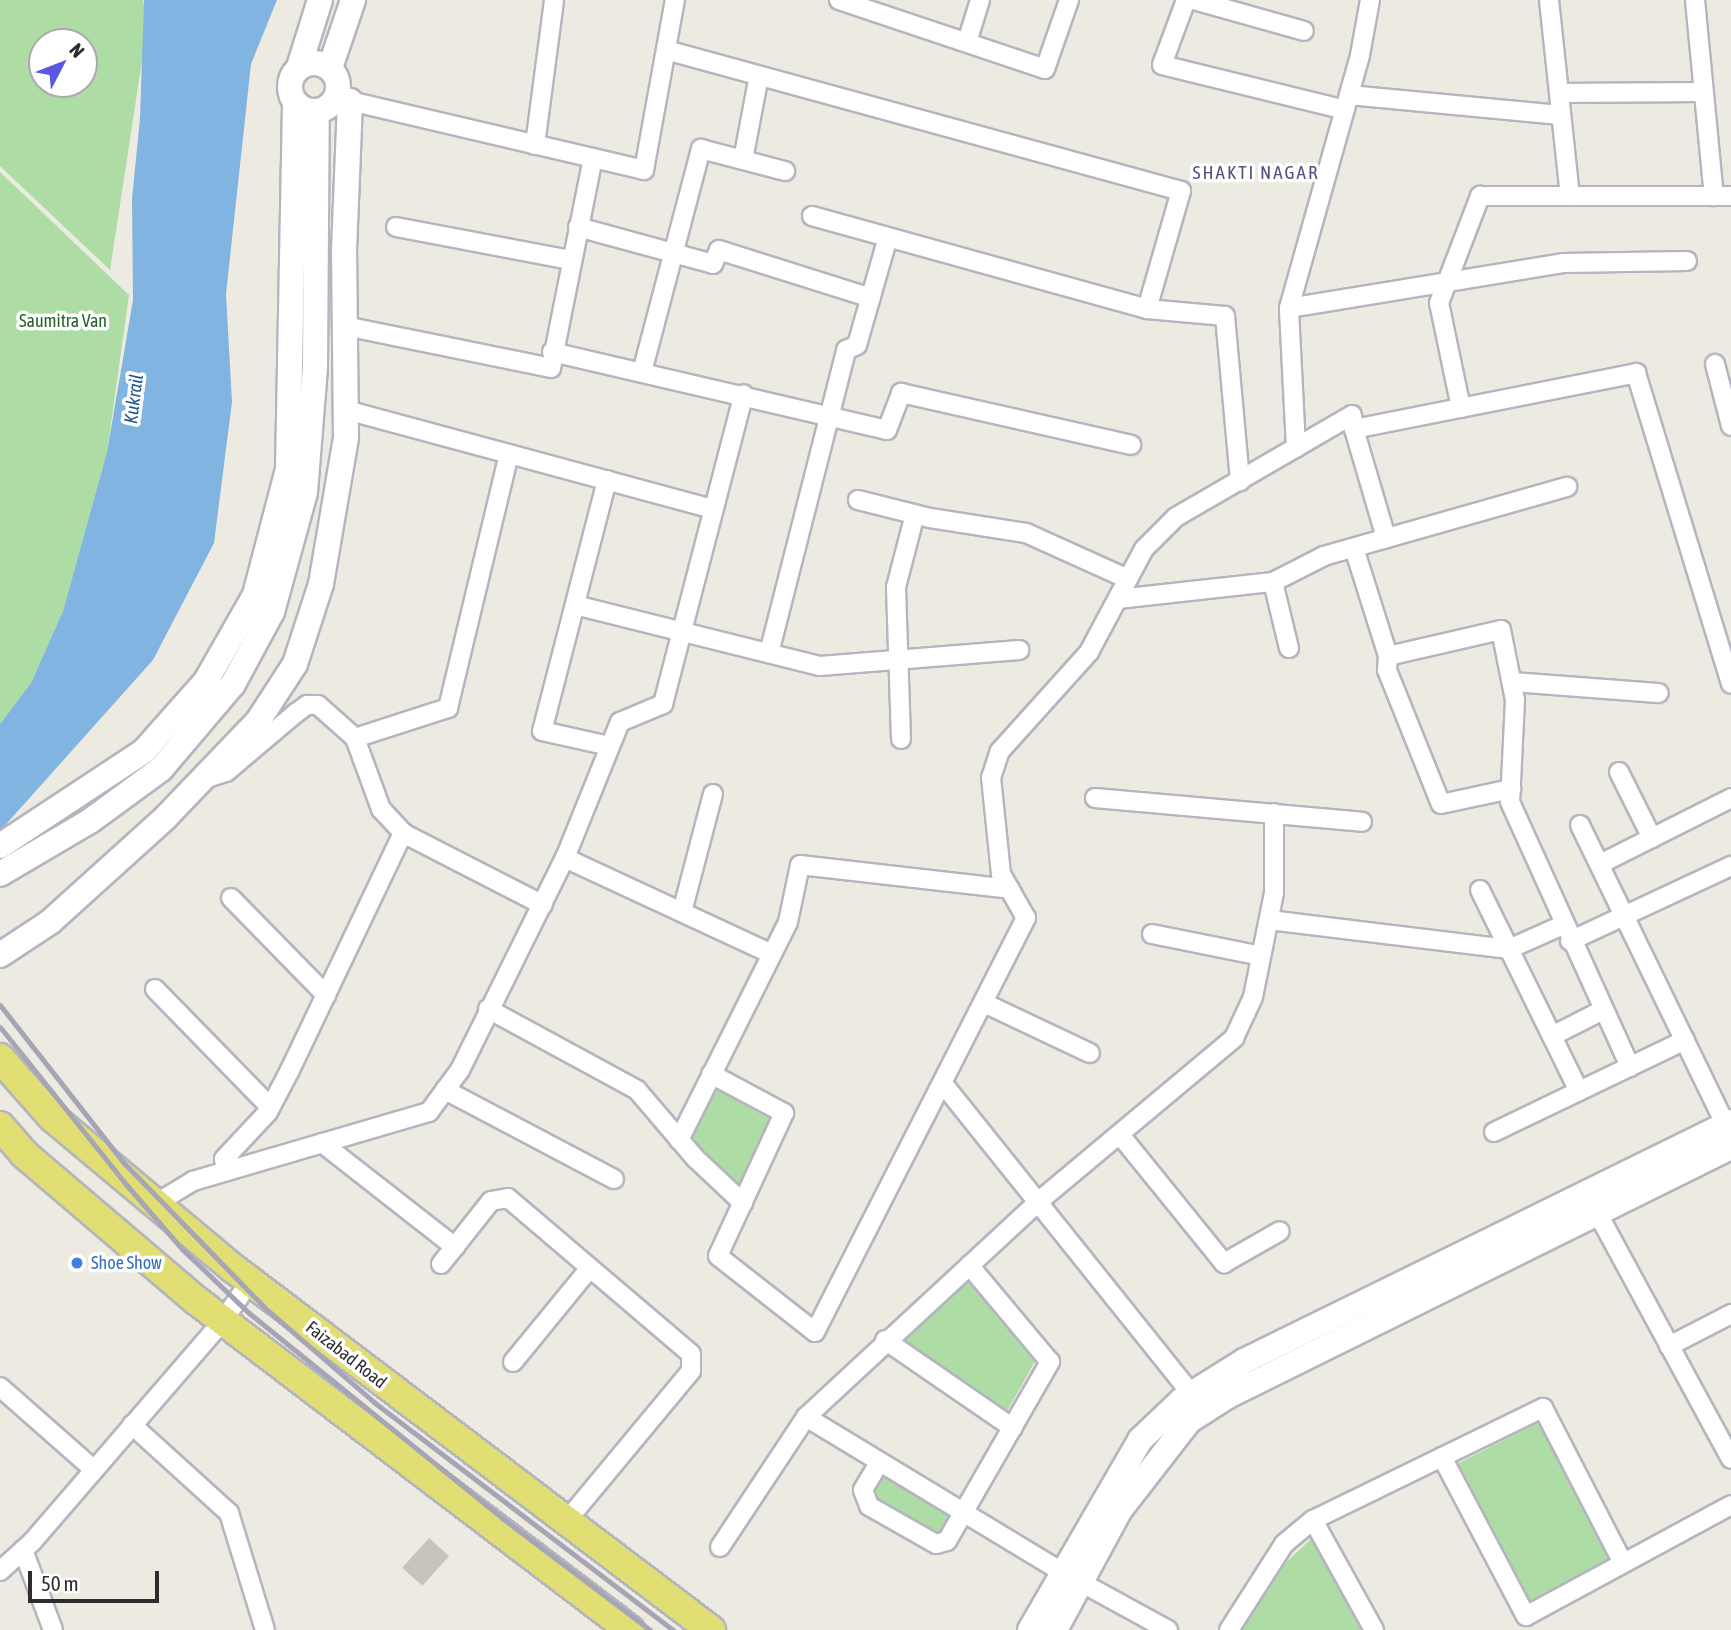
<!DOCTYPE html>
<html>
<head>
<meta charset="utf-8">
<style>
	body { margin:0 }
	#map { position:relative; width:1731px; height:1630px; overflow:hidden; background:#edeae2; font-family:"Asap Condensed",sans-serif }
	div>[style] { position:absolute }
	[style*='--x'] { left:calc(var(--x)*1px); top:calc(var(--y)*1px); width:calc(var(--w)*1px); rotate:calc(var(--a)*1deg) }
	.green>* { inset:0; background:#addca5; transform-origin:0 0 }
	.water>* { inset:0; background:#82b4e1 }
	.building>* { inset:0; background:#c6c4bd; transform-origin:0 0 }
	.roads { filter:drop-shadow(2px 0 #b5b5bf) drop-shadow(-2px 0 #b5b5bf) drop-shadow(0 2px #b5b5bf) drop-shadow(0 -2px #b5b5bf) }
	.street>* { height:18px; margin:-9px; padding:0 9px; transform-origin:9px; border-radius:9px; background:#fff }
	.secondary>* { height:24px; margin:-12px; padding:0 12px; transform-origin:12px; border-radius:12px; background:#fff }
	.secondary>.ring { margin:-12px; padding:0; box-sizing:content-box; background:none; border:24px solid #fff; border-radius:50% }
	.primary>* { height:28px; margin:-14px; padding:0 14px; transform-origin:14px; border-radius:14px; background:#e1de73 }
	.rail>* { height:5px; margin:-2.5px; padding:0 2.5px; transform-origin:2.5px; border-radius:2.5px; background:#a6a5b5 }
	.dots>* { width:19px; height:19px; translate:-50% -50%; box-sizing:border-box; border:4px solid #fff; border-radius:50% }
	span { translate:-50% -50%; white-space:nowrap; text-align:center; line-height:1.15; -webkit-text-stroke:7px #fff; paint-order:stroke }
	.park-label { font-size:18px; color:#246324 }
	.shop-label { font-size:18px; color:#366cbe }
	.left { translate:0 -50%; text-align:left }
	.street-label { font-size:18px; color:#2d2d2d }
	.neighbourhood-label { font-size:19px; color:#545279; letter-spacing:2px }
	.water-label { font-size:19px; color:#1e5290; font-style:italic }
	.north { position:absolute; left:28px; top:28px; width:70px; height:70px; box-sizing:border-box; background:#fff; border:2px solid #ababab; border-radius:50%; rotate:48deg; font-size:19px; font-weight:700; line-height:28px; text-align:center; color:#2d2d2d }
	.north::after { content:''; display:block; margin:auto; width:24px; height:32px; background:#5a57e5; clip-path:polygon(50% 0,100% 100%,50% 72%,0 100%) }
	.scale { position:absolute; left:28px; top:1571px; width:131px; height:32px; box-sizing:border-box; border:4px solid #2d2d2d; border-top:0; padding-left:9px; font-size:21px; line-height:24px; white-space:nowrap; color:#2d2d2d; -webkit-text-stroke:5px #fff; paint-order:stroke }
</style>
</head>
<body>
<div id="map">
	<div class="green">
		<i style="clip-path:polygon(evenodd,0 0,143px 0,147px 28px,110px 270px,0 166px,0 0,42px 42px,84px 42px,84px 84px,42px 84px,42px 42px)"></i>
		<i style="clip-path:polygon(0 172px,129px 295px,107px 452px,63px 611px,31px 683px,0 724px)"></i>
		<i style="clip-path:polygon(714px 1080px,778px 1114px,740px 1193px,685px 1140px)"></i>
		<i style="clip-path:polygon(969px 1272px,1038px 1356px,1005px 1415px,896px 1340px)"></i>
		<i style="left:1541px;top:1421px;width:156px;height:95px;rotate:63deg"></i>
		<i style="left:883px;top:1471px;width:81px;height:27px;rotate:31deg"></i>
		<i style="clip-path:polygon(1311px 1539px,1361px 1630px,1242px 1630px,1277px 1571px)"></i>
	</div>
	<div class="water">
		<i style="clip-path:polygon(144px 0,277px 0,251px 64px,226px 294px,232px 402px,214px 543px,153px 660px,0 831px,0 724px,31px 683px,63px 611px,107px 452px,133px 300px,132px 199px,140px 118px)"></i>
	</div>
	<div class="building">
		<i style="left:429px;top:1538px;width:27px;height:40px;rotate:42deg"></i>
	</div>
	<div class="roads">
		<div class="street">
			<i style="--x:839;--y:0;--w:217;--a:18.5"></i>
			<i style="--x:1045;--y:69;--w:73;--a:-70.8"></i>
			<i style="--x:1186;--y:0;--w:69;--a:110.3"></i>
			<i style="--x:1162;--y:65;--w:188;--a:13.8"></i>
			<i style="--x:1194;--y:0;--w:114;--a:15.7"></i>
			<i style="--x:1549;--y:0;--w:197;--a:83.9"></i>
			<i style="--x:1695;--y:0;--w:197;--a:84.5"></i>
			<i style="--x:967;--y:42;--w:44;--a:-72.8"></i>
			<i style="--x:666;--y:50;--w:534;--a:15.31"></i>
			<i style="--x:1181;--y:191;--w:123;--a:106.1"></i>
			<i style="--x:1559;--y:93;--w:145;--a:-0.4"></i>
			<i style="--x:1349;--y:95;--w:212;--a:5.4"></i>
			<i style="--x:350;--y:101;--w:302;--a:13.2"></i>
			<i style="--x:644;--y:170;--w:173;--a:-79.7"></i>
			<i style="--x:535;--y:145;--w:146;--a:-82.5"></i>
			<i style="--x:743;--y:160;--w:86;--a:-79.3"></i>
			<i style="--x:812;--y:216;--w:348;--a:15.5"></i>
			<i style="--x:1147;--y:309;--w:78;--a:5.1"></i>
			<i style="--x:1225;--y:316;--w:166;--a:84.8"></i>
			<i style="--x:396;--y:227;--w:178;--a:10.7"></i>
			<i style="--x:578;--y:227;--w:140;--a:15.3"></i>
			<i style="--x:713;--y:264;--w:15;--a:-67"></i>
			<i style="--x:719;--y:250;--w:159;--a:17.5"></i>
			<i style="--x:1289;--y:308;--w:279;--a:-9.3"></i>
			<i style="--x:1564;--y:263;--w:123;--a:-0.9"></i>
			<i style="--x:345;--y:326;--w:210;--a:11.5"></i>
			<i style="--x:551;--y:368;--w:214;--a:-78.7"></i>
			<i style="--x:552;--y:352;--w:344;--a:13.1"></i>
			<i style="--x:887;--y:430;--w:40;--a:-69"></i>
			<i style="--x:901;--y:393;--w:236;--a:12.7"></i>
			<i style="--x:1715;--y:364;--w:64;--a:75.5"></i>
			<i style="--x:642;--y:372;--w:231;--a:-75.2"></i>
			<i style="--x:701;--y:149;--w:87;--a:14.7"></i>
			<i style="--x:1461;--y:408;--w:107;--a:-101.8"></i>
			<i style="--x:1439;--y:303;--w:115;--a:-69"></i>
			<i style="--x:1480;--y:196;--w:251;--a:0"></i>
			<i style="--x:346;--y:410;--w:380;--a:15.1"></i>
			<i style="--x:1354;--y:429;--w:114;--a:73.6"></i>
			<i style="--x:1296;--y:448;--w:140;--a:-92.9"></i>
			<i style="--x:1289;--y:308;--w:263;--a:-74.3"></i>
			<i style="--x:1360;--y:55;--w:56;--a:-79.7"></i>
			<i style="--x:607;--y:480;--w:259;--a:104.5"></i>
			<i style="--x:542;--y:731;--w:69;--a:12.6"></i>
			<i style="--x:858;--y:500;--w:74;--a:14"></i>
			<i style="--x:930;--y:518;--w:97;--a:8.9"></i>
			<i style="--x:1026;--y:533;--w:112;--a:24.3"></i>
			<i style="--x:1354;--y:548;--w:113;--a:72.5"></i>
			<i style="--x:1388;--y:656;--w:116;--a:-13"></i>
			<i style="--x:1501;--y:630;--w:71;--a:78.7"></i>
			<i style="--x:1515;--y:700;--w:102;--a:92.8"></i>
			<i style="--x:1510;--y:802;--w:291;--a:65.6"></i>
			<i style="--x:1273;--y:582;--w:68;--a:76.4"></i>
			<i style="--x:1118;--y:599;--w:156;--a:-6.3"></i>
			<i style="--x:1273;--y:582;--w:57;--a:-27"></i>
			<i style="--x:1324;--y:556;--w:253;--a:-15.9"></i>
			<i style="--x:575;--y:605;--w:252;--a:14"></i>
			<i style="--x:820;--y:666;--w:200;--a:-4.6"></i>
			<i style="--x:769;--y:653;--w:313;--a:-75.7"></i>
			<i style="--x:846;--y:350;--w:12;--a:-24"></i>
			<i style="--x:857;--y:345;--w:112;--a:-74"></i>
			<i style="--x:1388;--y:656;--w:14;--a:94"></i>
			<i style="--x:1387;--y:670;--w:144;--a:68.1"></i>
			<i style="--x:1441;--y:804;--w:72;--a:-12.1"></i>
			<i style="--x:1512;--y:682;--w:147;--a:4.3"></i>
			<i style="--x:355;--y:738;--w:98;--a:-17.9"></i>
			<i style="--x:448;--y:708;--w:261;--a:-76.5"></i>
			<i style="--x:901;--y:739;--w:152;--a:-91.9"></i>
			<i style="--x:896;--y:587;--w:75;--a:-75.4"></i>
			<i style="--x:1619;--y:772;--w:74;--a:63.4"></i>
			<i style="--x:204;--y:779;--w:23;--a:-18"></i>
			<i style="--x:226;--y:772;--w:92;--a:-40.1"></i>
			<i style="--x:296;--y:713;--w:14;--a:-36"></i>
			<i style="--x:307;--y:705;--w:11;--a:0"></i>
			<i style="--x:318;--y:705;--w:50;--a:41.7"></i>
			<i style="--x:355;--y:738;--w:76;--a:69.9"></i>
			<i style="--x:381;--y:809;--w:33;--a:47"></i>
			<i style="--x:403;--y:833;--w:157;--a:27.2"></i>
			<i style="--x:1095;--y:798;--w:268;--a:5.1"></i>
			<i style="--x:1580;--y:825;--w:343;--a:64.1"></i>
			<i style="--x:565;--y:858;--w:228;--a:24.9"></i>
			<i style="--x:1600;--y:864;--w:147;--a:-26.7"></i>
			<i style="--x:1480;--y:890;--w:224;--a:63.8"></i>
			<i style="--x:231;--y:898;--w:136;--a:45.6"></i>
			<i style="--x:682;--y:912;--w:122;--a:-75.3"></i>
			<i style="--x:1269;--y:920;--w:242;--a:6.9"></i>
			<i style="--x:1509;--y:949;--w:59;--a:-24"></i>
			<i style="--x:1152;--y:934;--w:111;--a:11.4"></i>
			<i style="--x:1570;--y:941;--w:178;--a:-25"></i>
			<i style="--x:155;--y:989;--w:165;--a:45.7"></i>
			<i style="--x:984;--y:1003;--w:117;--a:25.3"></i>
			<i style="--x:488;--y:1009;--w:170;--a:28.5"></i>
			<i style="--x:637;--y:1090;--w:89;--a:49.5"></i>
			<i style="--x:695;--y:1158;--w:66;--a:43.2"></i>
			<i style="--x:1552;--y:1036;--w:57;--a:-27"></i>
			<i style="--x:711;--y:1074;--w:83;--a:28.1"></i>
			<i style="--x:784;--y:1113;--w:157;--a:114.8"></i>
			<i style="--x:718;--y:1256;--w:123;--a:38.1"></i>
			<i style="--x:815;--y:1332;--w:465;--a:-63"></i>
			<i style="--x:1026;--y:918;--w:51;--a:-119.6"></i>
			<i style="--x:1001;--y:874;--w:97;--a:-95.9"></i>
			<i style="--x:991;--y:778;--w:28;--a:-72"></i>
			<i style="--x:1000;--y:751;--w:133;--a:-48"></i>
			<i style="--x:1089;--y:652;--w:117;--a:-61.9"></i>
			<i style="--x:1144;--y:549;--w:45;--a:-45"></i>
			<i style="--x:1176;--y:517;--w:203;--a:-30.1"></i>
			<i style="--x:1352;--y:415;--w:14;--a:82"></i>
			<i style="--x:1354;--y:429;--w:288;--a:-11.2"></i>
			<i style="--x:1636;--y:373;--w:325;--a:73"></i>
			<i style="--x:944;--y:1085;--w:406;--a:51.3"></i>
			<i style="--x:445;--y:1090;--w:191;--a:27.8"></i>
			<i style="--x:1494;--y:1132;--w:212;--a:-25.7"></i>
			<i style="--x:1121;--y:1136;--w:164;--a:51"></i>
			<i style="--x:1224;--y:1263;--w:64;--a:-29.7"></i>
			<i style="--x:679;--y:1140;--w:244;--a:-63.4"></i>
			<i style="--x:788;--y:922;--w:58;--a:-78.1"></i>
			<i style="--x:800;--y:865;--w:211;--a:6.5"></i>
			<i style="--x:322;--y:1143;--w:169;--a:38"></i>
			<i style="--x:226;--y:1171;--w:12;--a:-99"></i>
			<i style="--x:224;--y:1159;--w:64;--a:-46.9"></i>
			<i style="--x:268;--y:1112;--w:47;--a:-62.4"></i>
			<i style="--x:290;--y:1070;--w:263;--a:-64.5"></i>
			<i style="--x:157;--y:1203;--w:42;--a:-31.4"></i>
			<i style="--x:193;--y:1181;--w:246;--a:-16.3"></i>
			<i style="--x:429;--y:1112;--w:52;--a:-53.6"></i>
			<i style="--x:460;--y:1070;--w:237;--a:-63.7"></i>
			<i style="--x:565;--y:858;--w:147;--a:-68"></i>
			<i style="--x:620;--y:722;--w:47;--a:-22.7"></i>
			<i style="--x:663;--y:704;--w:320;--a:-75.4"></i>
			<i style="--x:1592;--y:1203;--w:291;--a:61.5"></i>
			<i style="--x:441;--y:1264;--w:80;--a:-51.6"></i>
			<i style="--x:491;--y:1201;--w:17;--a:-10"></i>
			<i style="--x:508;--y:1198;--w:240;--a:40.4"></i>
			<i style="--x:691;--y:1354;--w:17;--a:90"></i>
			<i style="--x:691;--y:1371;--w:197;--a:129.7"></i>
			<i style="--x:885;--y:1340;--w:155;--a:34.5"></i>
			<i style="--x:1669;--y:1346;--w:70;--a:-27.3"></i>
			<i style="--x:513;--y:1362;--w:120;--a:-50.7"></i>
			<i style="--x:0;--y:1387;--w:125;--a:41.4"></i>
			<i style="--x:806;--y:1417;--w:299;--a:31.2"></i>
			<i style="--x:1062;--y:1572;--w:121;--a:28.7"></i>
			<i style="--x:132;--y:1425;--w:131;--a:42.2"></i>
			<i style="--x:229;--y:1513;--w:122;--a:72.9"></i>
			<i style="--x:1442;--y:1457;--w:180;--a:62.2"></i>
			<i style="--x:1526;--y:1616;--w:233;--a:-28.4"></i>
			<i style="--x:879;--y:1463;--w:31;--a:121"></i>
			<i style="--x:863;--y:1490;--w:17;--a:69"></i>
			<i style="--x:869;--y:1506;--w:77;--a:29.6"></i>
			<i style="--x:936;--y:1544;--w:11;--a:-15"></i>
			<i style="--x:947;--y:1541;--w:207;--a:-60.1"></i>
			<i style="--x:1050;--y:1362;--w:126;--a:-129.9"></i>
			<i style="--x:1313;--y:1520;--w:126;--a:61"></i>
			<i style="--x:720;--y:1547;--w:156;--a:-56.5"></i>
			<i style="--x:806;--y:1417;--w:316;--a:-42.8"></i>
			<i style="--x:1038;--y:1202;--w:256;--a:-39.9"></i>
			<i style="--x:1234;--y:1038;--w:45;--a:-65.1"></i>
			<i style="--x:1253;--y:997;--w:106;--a:-78.6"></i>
			<i style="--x:1274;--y:893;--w:80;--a:-90"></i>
			<i style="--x:23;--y:1550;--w:85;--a:69.4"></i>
			<i style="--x:0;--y:1571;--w:43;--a:-42.2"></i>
			<i style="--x:32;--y:1542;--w:292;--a:-49.2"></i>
			<i style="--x:223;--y:1321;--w:48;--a:-56"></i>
			<i style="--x:1229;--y:1630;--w:102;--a:-57.4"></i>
			<i style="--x:1284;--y:1544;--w:38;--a:-40"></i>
			<i style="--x:1313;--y:1520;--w:256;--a:-26"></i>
			<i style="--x:1543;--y:1408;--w:174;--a:62.7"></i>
		</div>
		<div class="secondary">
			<i class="ring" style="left:290px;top:63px;width:24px;height:24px"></i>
			<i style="--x:299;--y:67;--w:70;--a:-72.6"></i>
			<i style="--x:330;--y:68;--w:72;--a:-71.3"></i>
			<i style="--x:0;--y:846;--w:173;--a:-33.4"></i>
			<i style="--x:144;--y:751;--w:94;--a:-48.5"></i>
			<i style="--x:206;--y:681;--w:99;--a:-60.3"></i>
			<i style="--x:255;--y:595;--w:130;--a:-75.3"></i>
			<i style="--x:288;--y:469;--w:367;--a:-88.9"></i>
			<i style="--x:0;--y:874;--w:104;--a:-30.5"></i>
			<i style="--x:90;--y:821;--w:88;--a:-36.2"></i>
			<i style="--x:161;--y:769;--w:111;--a:-49.7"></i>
			<i style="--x:233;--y:684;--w:82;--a:-61.6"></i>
			<i style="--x:272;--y:612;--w:124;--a:-74.6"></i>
			<i style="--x:305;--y:492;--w:125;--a:-85.4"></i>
			<i style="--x:315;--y:367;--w:256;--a:-89.6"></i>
			<i style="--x:0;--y:955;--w:60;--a:-33.4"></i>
			<i style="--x:50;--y:922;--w:155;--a:-42.1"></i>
			<i style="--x:165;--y:818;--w:134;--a:-46.2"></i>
			<i style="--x:258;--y:721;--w:68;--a:-57"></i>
			<i style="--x:295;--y:664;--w:84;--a:-72"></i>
			<i style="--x:321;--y:584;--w:149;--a:-80.3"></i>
			<i style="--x:346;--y:437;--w:186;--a:-90.6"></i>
			<i style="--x:344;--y:251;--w:150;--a:-87.7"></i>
			<i style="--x:350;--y:101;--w:14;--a:-168"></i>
			<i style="--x:1030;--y:1630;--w:220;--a:-59.9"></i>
			<i style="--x:1140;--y:1440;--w:58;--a:-43.6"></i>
			<i style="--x:1182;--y:1400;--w:73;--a:-32.2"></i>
			<i style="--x:1244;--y:1361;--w:542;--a:-26.14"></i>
			<i style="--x:1055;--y:1630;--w:136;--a:-61.6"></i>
			<i style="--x:1120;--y:1510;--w:113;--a:-52.2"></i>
			<i style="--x:1189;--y:1421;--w:46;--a:-32.7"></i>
			<i style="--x:1228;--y:1396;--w:561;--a:-26.34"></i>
		</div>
		<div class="primary">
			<i style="--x:0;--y:1058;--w:79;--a:48.6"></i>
			<i style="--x:52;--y:1117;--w:237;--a:39.9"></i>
			<i style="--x:234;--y:1269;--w:598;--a:37.12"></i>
			<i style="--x:0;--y:1126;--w:37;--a:49"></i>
			<i style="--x:24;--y:1154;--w:227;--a:40.4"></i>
			<i style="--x:197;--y:1301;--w:544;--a:37.23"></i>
		</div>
	</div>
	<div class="rail">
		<i style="--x:0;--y:1005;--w:201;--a:51.9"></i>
		<i style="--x:124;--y:1163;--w:202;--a:45.8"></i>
		<i style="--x:265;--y:1308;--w:145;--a:40.8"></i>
		<i style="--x:375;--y:1403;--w:375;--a:37.3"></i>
		<i style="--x:0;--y:1027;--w:198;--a:51.3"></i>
		<i style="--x:124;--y:1182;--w:90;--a:49.1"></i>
		<i style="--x:183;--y:1250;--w:91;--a:43.7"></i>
		<i style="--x:249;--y:1313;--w:326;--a:39"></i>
		<i style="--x:502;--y:1518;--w:186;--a:37.1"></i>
	</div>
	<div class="dots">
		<i style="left:77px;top:1263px;background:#3f7fe0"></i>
	</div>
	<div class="park-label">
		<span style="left:63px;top:321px">Saumitra Van</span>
	</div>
	<div class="shop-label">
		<span class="left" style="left:91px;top:1263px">Shoe Show</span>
	</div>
	<div class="street-label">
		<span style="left:346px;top:1355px;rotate:38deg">Faizabad Road</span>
	</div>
	<div class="neighbourhood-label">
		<span style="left:1256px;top:173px">SHAKTI NAGAR</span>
	</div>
	<div class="water-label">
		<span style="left:134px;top:399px;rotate:-83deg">Kukrail</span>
	</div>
	<div class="north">N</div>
	<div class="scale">50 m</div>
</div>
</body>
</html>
